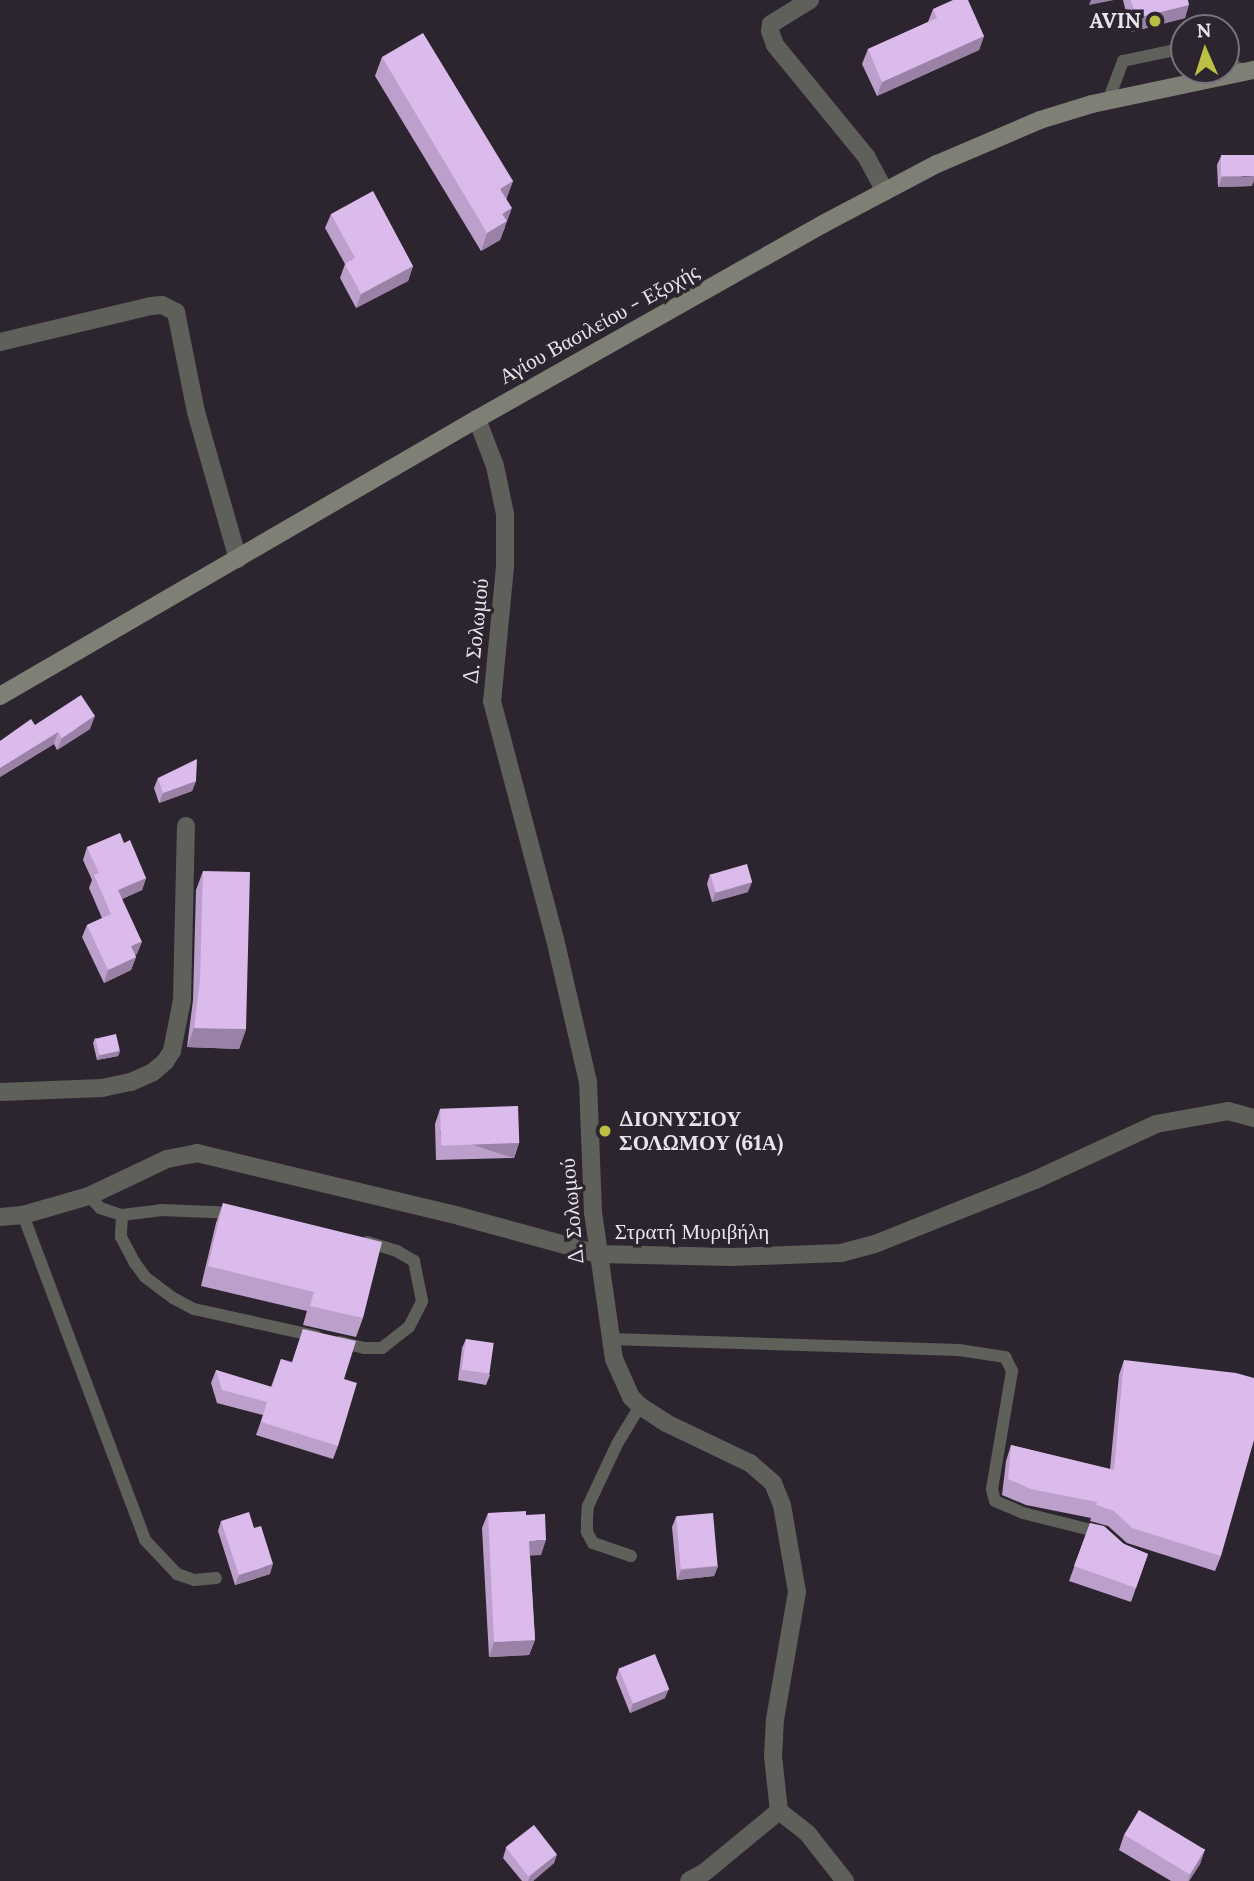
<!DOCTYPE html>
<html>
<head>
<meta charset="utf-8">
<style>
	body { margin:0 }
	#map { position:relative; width:1254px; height:1881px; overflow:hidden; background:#2c2530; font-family:Lora,serif }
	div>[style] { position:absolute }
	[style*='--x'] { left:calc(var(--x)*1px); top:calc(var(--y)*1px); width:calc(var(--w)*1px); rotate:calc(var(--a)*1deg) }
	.lane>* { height:12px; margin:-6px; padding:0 6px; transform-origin:6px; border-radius:6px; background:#5f6059 }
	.street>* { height:18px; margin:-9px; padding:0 9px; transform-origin:9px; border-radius:9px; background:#5f6059 }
	.secondary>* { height:18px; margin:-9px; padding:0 9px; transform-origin:9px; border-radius:9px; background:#7e7f75 }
	.wall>* { inset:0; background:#bca0cb }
	.shaded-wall>* { inset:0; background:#9982a5; transform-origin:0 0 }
	.building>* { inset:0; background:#dbbaec; transform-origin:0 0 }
	.dots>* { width:19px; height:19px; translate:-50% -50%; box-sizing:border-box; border:4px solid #2c2530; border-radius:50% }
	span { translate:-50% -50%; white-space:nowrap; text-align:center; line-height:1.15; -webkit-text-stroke:7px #2c2530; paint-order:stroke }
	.poi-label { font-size:21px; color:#e9e5ec; font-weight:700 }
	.right { translate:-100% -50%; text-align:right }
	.left { translate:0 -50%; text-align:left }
	.street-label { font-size:21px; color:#e9e5ec }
	.north { position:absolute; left:1170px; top:14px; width:70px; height:70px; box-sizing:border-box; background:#2c2530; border:2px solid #78727b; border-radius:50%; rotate:357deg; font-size:19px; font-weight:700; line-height:28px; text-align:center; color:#e9e5ec }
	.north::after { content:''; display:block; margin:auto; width:24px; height:32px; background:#bcbf44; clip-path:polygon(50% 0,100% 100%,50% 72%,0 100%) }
</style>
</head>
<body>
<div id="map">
	<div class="lane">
		<i style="--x:1226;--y:61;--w:23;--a:29"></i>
		<i style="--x:1108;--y:101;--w:43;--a:-69.4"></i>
		<i style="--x:1123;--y:61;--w:62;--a:-12"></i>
		<i style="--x:89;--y:1196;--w:16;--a:47"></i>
		<i style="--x:100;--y:1208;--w:23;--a:18"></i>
		<i style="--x:122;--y:1215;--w:22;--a:93"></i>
		<i style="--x:121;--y:1237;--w:30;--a:62"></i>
		<i style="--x:135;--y:1263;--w:17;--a:54"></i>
		<i style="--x:145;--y:1277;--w:35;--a:37"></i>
		<i style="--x:173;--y:1298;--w:24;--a:28"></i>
		<i style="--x:194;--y:1309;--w:125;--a:12.5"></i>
		<i style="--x:23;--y:1215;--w:347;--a:69.4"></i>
		<i style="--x:145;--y:1540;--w:47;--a:46.7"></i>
		<i style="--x:177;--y:1574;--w:18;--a:19"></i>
		<i style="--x:194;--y:1580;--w:22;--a:-5"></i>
		<i style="--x:122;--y:1215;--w:38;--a:-7"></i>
		<i style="--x:160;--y:1210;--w:77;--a:2.2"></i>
		<i style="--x:610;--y:1339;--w:349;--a:1.8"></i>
		<i style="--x:959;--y:1350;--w:47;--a:8.7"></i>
		<i style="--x:1005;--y:1357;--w:16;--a:63"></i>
		<i style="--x:1012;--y:1371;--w:120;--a:99.6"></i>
		<i style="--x:992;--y:1489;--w:12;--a:76"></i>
		<i style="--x:995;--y:1501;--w:30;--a:23"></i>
		<i style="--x:1023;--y:1513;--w:82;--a:14"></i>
		<i style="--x:340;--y:1342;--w:25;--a:14"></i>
		<i style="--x:364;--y:1348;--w:18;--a:0"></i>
		<i style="--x:382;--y:1348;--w:34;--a:-38"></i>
		<i style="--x:409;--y:1327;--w:29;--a:-63"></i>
		<i style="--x:422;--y:1301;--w:41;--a:-101.3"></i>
		<i style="--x:414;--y:1261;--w:20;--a:-150"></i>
		<i style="--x:397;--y:1251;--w:31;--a:-163"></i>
		<i style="--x:631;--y:1556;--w:40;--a:-161.1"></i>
		<i style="--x:593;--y:1543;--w:13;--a:-119"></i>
		<i style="--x:587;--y:1532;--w:13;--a:-90"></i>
		<i style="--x:587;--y:1519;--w:13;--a:-86"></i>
		<i style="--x:588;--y:1506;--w:68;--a:-64.9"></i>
		<i style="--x:617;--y:1444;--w:44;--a:-58.8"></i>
	</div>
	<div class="street">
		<i style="--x:810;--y:0;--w:46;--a:148.4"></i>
		<i style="--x:771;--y:24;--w:7;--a:98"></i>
		<i style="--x:770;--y:31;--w:15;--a:70"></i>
		<i style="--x:775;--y:45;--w:144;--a:50.7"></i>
		<i style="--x:866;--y:156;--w:40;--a:62"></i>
		<i style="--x:0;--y:342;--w:155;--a:-13.4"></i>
		<i style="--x:151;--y:306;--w:11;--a:-5"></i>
		<i style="--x:162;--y:305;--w:16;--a:27"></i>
		<i style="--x:176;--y:312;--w:102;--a:78.7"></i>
		<i style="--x:196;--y:412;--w:153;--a:74.1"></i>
		<i style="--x:477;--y:419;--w:50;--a:69"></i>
		<i style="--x:495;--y:466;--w:49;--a:78.2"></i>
		<i style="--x:505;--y:514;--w:53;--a:90"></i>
		<i style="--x:505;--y:567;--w:135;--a:95.5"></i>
		<i style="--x:492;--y:701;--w:246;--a:75.2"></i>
		<i style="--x:555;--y:939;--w:147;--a:77"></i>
		<i style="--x:588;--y:1082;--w:130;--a:87.8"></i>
		<i style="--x:593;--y:1212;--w:148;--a:81.9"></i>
		<i style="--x:614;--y:1359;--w:42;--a:65.9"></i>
		<i style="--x:631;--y:1397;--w:13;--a:45"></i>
		<i style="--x:640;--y:1406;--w:31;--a:33"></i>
		<i style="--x:666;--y:1423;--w:93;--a:25.5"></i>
		<i style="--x:750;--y:1463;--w:30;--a:41"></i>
		<i style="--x:773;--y:1483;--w:24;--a:68"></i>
		<i style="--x:782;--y:1505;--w:88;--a:80.2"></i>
		<i style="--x:797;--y:1592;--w:129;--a:99.8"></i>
		<i style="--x:775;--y:1719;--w:37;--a:93"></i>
		<i style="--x:773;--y:1756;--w:55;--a:83.8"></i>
		<i style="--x:779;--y:1811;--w:96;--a:140.5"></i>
		<i style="--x:705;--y:1872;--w:18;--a:151"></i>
		<i style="--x:0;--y:1092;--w:102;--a:-2.2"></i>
		<i style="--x:102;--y:1088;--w:30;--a:-12"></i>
		<i style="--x:131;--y:1082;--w:24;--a:-24"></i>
		<i style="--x:153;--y:1072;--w:16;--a:-40"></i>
		<i style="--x:165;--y:1062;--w:13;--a:-58"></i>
		<i style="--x:172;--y:1051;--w:52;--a:-78.9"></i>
		<i style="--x:182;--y:1000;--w:174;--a:-88.7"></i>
		<i style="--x:0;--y:1217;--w:23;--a:-5"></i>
		<i style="--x:23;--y:1215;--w:69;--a:-16.1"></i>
		<i style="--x:89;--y:1196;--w:86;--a:-25.4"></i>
		<i style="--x:167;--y:1159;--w:31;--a:-11"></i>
		<i style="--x:197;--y:1153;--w:269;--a:13.5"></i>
		<i style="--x:459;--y:1216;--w:144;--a:15.3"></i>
		<i style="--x:598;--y:1254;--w:134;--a:1.3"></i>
		<i style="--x:732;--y:1257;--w:109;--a:-2.1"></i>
		<i style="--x:841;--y:1253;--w:35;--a:-15"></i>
		<i style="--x:875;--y:1244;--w:172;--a:-21.8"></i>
		<i style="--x:1035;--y:1180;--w:133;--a:-24.8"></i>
		<i style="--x:1156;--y:1124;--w:73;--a:-10.2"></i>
		<i style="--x:1228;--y:1111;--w:27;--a:15"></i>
		<i style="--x:779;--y:1811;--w:37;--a:38"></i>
		<i style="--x:808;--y:1834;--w:60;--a:51.8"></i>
	</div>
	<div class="secondary">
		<i style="--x:0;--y:696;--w:552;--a:-30.14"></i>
		<i style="--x:477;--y:419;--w:397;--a:-29.4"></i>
		<i style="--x:823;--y:224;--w:129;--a:-27.8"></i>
		<i style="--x:937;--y:164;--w:112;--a:-23.1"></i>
		<i style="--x:1040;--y:120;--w:54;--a:-17.1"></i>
		<i style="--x:1092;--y:104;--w:166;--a:-11.9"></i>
	</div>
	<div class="wall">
		<i style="clip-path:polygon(1123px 0,1188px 0,1185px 18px,1131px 32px)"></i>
		<i style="clip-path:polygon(933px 9px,984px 36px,979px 50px,877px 96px,862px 64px,868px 49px,928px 22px)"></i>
		<i style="clip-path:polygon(382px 57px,513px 181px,506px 199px,505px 227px,500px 240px,481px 251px,375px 76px)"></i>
		<i style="clip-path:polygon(1221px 156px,1252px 186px,1218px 187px,1217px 165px)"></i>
		<i style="clip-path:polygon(331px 214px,413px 266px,408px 281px,356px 308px,340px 278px,345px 264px,325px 228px)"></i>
		<i style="clip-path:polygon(35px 725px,90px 729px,57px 750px,54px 744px,0 777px,0 741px)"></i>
		<i style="clip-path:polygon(158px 778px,196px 781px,192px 791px,159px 803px,154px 788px)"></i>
		<i style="clip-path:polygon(124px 843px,146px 878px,142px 890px,122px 899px,137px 954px,135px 955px,136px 957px,131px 970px,104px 983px,82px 937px,87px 925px,102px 918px,89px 888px,92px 880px,83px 860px,87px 847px)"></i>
		<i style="clip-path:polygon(203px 871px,246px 1029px,239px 1049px,187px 1047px,193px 1000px,196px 890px)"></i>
		<i style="clip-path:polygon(710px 874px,748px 892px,712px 902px,707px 884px)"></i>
		<i style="clip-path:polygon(95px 1038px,120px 1051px,118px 1056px,97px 1060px,93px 1043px)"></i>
		<i style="clip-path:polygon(440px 1109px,519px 1143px,514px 1158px,436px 1160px,435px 1124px)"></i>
		<i style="clip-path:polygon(223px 1203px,363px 1318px,356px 1337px,303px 1325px,307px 1311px,201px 1286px,216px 1223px)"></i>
		<i style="clip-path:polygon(303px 1329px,344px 1379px,338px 1446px,333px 1459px,256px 1435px,263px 1415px,217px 1403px,211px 1383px,216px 1370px,271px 1387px,281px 1359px,292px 1362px)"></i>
		<i style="clip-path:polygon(466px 1339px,490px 1375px,486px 1385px,458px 1380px,462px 1348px)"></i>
		<i style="clip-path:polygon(1124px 1360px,1221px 1556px,1215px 1571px,1127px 1543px,1108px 1526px,1090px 1521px,1091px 1518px,1026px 1505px,1002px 1495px,1006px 1461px,1011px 1445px,1110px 1469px,1119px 1375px)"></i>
		<i style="clip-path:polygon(488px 1513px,526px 1515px,541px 1555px,530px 1555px,535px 1640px,529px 1655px,489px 1657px,482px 1528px)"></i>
		<i style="clip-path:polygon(676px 1517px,718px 1566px,714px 1576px,677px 1580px,672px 1527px)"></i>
		<i style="clip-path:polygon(221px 1521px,270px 1574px,235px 1585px,218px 1531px)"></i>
		<i style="clip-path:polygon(1090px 1523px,1124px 1544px,1148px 1554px,1131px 1602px,1069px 1581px)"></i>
		<i style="clip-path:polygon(619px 1668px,665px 1698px,630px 1713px,616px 1678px)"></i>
		<i style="clip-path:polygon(1124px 1835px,1205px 1849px,1200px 1864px,1189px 1881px,1171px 1881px,1119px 1850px)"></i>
		<i style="clip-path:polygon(506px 1848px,557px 1854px,554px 1863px,533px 1881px,522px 1881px,503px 1858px)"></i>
	</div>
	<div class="shaded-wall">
		<i style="clip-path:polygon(1091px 0,1114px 0,1089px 5px)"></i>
		<i style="clip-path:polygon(1189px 5px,1185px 18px,1131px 32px,1136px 18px)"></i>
		<i style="clip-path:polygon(984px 36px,979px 50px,877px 96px,882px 82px)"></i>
		<i style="clip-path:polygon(1254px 176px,1254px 181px,1252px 186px,1218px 187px,1222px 177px)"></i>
		<i style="clip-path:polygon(513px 181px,506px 200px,500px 189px)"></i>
		<i style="clip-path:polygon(512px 208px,500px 240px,481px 251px,487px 233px,502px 214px)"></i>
		<i style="clip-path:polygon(413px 266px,408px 281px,356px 308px,361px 294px)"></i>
		<i style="clip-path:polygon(95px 716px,90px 729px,57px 750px,62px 738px)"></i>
		<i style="clip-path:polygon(58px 732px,54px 744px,0 777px,0 768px)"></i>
		<i style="clip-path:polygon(196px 781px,192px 791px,159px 803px,163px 793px)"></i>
		<i style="clip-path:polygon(146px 878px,142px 890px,113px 903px,118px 890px)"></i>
		<i style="clip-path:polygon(752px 882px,748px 892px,712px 902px,715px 892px)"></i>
		<i style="clip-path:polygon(142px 942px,137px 954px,126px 959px,131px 946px)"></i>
		<i style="clip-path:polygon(136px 957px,131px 970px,104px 983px,108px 970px)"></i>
		<i style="clip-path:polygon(194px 1028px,246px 1029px,239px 1049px,187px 1047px)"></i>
		<i style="clip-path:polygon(120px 1051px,118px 1056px,97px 1060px,99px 1055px)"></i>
		<i style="left:519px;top:1143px;width:16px;height:78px;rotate:108deg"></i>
		<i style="clip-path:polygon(546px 1540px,541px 1555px,524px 1556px,529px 1541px)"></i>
		<i style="clip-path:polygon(273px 1564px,270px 1574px,235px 1585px,239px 1575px)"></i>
		<i style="clip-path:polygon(718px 1566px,714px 1576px,677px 1580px,681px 1570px)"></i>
		<i style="clip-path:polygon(535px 1640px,529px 1655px,489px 1657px,494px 1642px)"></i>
		<i style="clip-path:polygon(669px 1689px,665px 1698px,630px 1713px,633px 1703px)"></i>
		<i style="clip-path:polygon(1205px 1849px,1200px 1864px,1189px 1881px,1188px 1881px,1190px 1874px)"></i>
		<i style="clip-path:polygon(557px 1854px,554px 1863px,533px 1881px,528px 1881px,530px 1876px)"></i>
	</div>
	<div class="building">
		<i style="clip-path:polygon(953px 0,968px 0,984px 36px,882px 82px,868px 49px,937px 18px,933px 9px)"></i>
		<i style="clip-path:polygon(1131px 0,1188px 0,1189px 5px,1136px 18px)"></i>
		<i style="clip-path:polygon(423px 33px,513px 181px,500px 189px,512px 208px,502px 214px,507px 221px,487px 233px,382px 57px)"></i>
		<i style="left:1254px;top:155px;width:21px;height:33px;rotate:90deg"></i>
		<i style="clip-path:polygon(373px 191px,413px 266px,361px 294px,345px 264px,355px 258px,331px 214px)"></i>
		<i style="clip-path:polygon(81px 695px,95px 716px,62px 738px,58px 732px,0 768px,0 741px,31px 719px,35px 725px)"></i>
		<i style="clip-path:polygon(197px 759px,196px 781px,163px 793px,158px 778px)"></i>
		<i style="clip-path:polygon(120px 833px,124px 843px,130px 840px,146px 878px,118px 890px,142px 942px,131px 946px,136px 957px,108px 970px,87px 925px,111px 914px,94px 875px,99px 873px,87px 847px)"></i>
		<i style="left:747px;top:864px;width:19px;height:38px;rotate:74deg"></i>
		<i style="clip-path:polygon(203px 871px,250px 872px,246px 1029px,194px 1028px,200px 981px)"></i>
		<i style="left:116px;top:1034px;width:17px;height:21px;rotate:77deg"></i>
		<i style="left:518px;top:1106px;width:37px;height:78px;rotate:88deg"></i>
		<i style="clip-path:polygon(223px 1203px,382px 1242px,363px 1318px,310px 1306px,314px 1292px,208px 1266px)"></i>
		<i style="clip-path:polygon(303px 1329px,356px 1341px,344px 1379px,357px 1383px,338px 1446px,261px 1422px,267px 1402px,222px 1390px,216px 1370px,272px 1387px,281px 1359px,292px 1363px)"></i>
		<i style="left:466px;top:1339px;width:28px;height:31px;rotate:8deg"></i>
		<i style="clip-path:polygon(1124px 1360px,1236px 1373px,1254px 1378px,1254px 1440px,1221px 1556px,1132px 1528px,1114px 1511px,1096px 1505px,1097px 1502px,1031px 1489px,1008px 1479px,1011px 1445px,1114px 1470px)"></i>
		<i style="clip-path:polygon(526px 1511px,526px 1515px,545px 1514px,546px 1540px,529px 1541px,535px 1640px,494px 1642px,488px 1513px)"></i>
		<i style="clip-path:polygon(249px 1512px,254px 1528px,261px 1526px,273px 1564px,239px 1575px,221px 1521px)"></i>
		<i style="left:713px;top:1513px;width:53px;height:37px;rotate:85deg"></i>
		<i style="clip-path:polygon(1090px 1523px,1104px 1526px,1124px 1544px,1148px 1554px,1136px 1588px,1074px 1566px)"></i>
		<i style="left:655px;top:1654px;width:38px;height:39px;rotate:68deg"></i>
		<i style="left:1139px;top:1810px;width:77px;height:29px;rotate:31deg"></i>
		<i style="left:534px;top:1825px;width:37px;height:36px;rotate:52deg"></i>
	</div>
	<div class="dots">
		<i style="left:1155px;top:21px;background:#bcbf44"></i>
		<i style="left:605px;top:1131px;background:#bcbf44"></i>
	</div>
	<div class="poi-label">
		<span class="right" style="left:1141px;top:21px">AVIN</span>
		<span class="left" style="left:619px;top:1131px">ΔΙΟΝΥΣΙΟΥ<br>ΣΟΛΩΜΟΥ (61Α)</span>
	</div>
	<div class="street-label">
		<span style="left:599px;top:324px;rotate:-29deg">Αγίου Βασιλείου - Εξοχής</span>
		<span style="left:476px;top:631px;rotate:-84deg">Δ. Σολωμού</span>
		<span style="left:572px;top:1211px;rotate:-95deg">Δ. Σολωμού</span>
		<span style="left:692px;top:1232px">Στρατή Μυριβήλη</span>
	</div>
	<div class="north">N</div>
</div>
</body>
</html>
